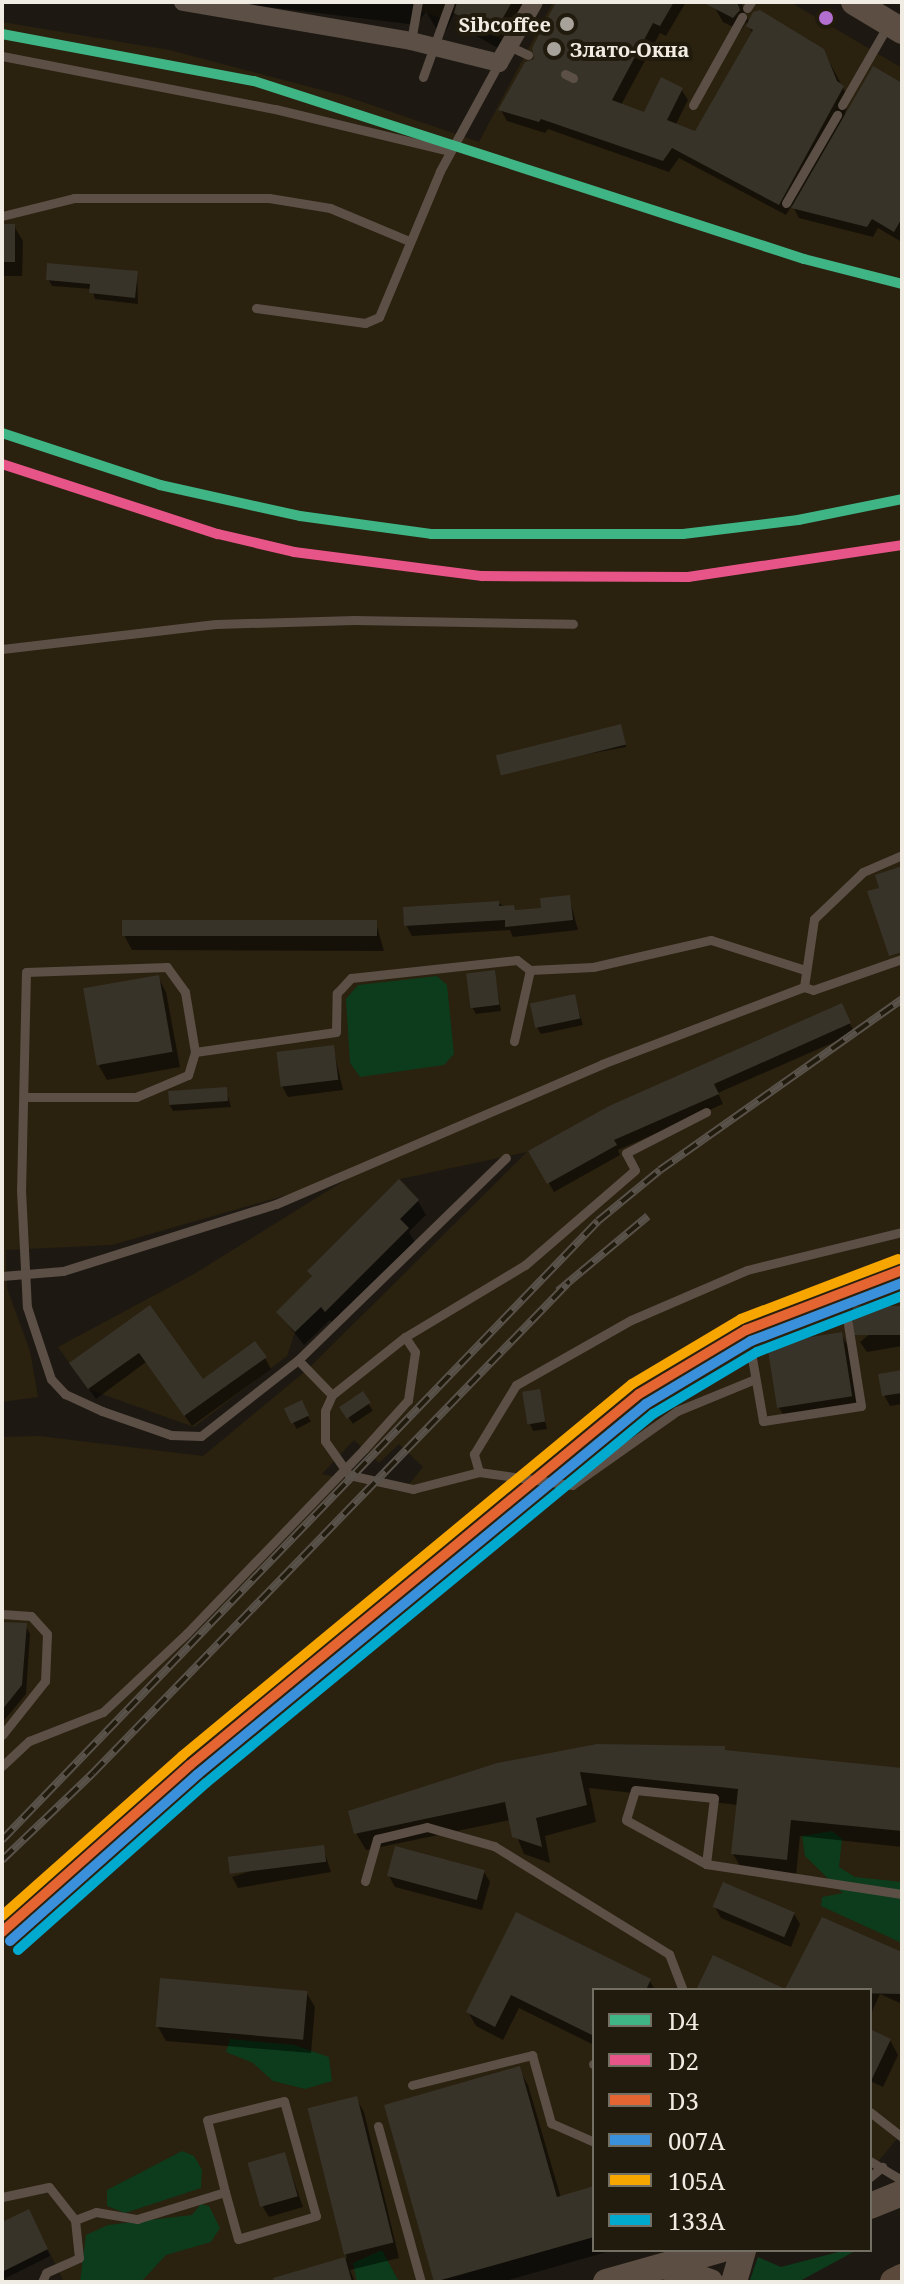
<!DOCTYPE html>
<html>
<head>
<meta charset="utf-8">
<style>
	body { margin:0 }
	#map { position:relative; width:904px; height:2284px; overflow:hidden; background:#1d1912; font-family:"Noto Serif",serif }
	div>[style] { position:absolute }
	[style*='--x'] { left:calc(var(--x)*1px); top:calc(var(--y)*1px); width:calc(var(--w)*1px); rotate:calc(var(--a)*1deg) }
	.built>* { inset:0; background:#2a210f }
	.green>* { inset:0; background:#0c3c1c }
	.shadow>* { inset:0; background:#0007; transform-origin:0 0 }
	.building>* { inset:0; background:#373329; transform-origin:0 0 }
	.lane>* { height:9px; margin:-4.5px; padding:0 4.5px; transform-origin:4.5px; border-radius:4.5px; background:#5c4f46 }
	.street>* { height:18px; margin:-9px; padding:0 9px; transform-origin:9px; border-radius:9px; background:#5c4f46 }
	.secondary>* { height:26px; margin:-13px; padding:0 13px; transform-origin:13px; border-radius:13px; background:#5c4e42 }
	.primary>* { height:28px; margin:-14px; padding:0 14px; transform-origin:14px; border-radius:14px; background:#5b4a3b }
	.rail>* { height:8px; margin-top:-4px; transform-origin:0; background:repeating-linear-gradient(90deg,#211b0d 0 15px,#59524a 0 30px); box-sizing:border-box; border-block:2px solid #59524a }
	.lane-bridge>* { height:9px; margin:-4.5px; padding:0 4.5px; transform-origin:4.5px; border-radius:4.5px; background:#5c4f46 }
	.rail-1>* { height:10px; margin:-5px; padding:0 5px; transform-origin:5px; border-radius:5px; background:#3fb485 }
	.rail-2>* { height:10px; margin:-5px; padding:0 5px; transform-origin:5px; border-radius:5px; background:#e75588 }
	.rail-3>* { height:10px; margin:-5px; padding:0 5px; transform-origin:5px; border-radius:5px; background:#e46432 }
	.rail-4>* { height:10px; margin:-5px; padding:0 5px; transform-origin:5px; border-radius:5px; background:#3a90db }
	.rail-5>* { height:10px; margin:-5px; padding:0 5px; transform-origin:5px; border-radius:5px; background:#f7a600 }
	.rail-6>* { height:10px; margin:-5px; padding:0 5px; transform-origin:5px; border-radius:5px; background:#00a9ce }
	.dots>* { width:22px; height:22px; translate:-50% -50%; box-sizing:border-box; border:4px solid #211b0d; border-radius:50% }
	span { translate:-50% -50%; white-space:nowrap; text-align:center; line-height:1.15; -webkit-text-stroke:8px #211b0d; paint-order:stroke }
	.poi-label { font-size:20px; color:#f1ece3; font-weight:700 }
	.right { translate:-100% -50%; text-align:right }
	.left { translate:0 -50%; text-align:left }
	.frame { position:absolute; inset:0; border:4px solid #f1ece3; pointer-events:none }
	.legend { position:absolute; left:592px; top:1988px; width:280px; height:264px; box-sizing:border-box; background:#211b0d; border:2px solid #746f63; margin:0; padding:10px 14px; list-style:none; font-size:24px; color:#f1ece3 }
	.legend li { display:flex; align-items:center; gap:16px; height:40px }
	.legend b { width:40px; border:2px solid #746f63 }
</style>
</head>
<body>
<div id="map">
	<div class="built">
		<i style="clip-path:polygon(423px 2px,525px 2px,504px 41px,452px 12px,447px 20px,421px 11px)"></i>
		<i style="clip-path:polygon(evenodd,553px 2px,790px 2px,902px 68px,902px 2133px,870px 2171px,870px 1990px,594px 1990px,594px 2237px,435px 2282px,64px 2282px,48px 2249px,2px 2272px,2px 1437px,39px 1436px,203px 1456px,308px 1369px,527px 1152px,400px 1179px,419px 1200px,400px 1219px,409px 1228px,325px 1312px,320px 1307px,295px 1332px,287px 1356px,194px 1427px,88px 1389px,58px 1347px,194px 1274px,350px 1177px,112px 1245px,6px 1250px,7px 1288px,30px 1351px,38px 1397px,2px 1402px,2px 22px,169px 50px,345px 96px,479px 142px,553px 2px,354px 1440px,379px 1463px,399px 1444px,423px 1467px,403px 1492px,322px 1474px,354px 1440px)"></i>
	</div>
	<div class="green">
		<i style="clip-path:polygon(437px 976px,447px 985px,454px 1054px,444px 1065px,360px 1077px,350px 1063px,346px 999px,358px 985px)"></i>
		<i style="clip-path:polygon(832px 1831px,842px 1839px,839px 1867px,855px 1877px,902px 1882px,902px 1943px,821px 1906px,822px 1897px,843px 1893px,805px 1856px,802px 1836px)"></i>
		<i style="clip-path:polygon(230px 2039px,294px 2045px,329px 2057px,332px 2081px,305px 2089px,273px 2081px,253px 2063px,226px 2052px)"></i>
		<i style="clip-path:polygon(182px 2151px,194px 2156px,202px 2170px,201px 2188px,125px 2213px,107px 2206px,107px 2190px)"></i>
		<i style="clip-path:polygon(201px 2204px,209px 2206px,220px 2228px,211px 2242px,166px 2255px,141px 2282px,80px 2282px,86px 2235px,108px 2225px,192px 2215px)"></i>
		<i style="clip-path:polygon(382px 2250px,399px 2282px,357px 2282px,353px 2263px)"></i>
		<i style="clip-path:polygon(846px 2250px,857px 2250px,798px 2282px,750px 2280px,758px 2257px,781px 2267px)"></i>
	</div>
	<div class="shadow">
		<i style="clip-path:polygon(228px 2px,530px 2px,503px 51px,466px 30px,455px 11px,446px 31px,436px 28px,426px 12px,416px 25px)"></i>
		<i style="clip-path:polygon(559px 2px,686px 2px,666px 36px,660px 33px,621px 105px,645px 114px,681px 89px,688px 100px,675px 126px,696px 134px,753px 34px,746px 22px,741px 31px,723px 22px,715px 8px,718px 2px,741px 2px,749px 22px,823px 50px,849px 99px,842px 125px,902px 85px,900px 241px,878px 228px,873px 237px,799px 218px,792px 205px,786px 215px,679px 158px,669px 172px,548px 129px,545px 133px,507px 121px,501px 110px,537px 60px)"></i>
		<i style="clip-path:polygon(14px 226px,23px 241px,22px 276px,2px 276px,2px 227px)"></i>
		<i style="clip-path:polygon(137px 273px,138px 304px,95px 299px,92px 289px,52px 286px,48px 279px)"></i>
		<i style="clip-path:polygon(622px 728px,626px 747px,501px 770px)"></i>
		<i style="clip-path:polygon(569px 897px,578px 930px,513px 937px,510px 930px,412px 936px,406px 925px,498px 903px,516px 912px,543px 909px)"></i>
		<i style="clip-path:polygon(376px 923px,384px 951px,132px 950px,124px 935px)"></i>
		<i style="clip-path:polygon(494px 973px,501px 1011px,476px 1014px,472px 1007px)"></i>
		<i style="clip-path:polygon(158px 977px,166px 992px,180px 1067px,107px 1080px,99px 1066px)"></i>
		<i style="clip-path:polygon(574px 996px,583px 1025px,541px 1034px,537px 1027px)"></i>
		<i style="clip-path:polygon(844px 1013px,855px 1033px,718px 1093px,723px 1104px,618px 1150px,620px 1155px,554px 1192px,531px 1152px)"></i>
		<i style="clip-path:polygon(333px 1047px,343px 1090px,288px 1097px,282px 1086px)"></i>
		<i style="clip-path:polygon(226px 1090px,231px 1107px,173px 1111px,169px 1104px)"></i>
		<i style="clip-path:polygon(418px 1201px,426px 1215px,409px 1232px,416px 1244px,334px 1325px,330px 1320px,304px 1345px,278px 1312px,313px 1278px,309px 1272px)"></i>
		<i style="clip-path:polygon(149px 1308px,202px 1382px,265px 1358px,271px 1369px,192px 1426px,146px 1362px,96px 1399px,78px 1374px)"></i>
		<i style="clip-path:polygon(902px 1308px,902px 1346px,867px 1352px,860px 1342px)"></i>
		<i style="clip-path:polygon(841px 1334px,849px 1348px,859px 1410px,788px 1422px,779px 1408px,769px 1346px)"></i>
		<i style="clip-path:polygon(902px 1372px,902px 1404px,890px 1406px,884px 1395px)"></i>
		<i style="clip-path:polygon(538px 1391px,547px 1429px,533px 1431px,530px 1424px)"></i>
		<i style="left:362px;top:1394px;width:20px;height:24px;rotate:57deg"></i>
		<i style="left:301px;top:1403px;width:21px;height:16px;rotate:62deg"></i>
		<i style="clip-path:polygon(2px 1624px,25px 1625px,30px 1634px,26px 1694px,2px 1723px)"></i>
		<i style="clip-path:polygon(724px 1748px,726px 1752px,902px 1770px,902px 1847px,800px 1836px,796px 1876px,743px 1871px,733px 1854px,738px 1805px,589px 1788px,596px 1822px,545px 1836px,550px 1863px,524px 1854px,510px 1820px,366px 1850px,356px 1833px,497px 1765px)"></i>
		<i style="clip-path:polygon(323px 1848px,331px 1872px,238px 1888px,232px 1877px)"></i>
		<i style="clip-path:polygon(484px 1872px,490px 1882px,482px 1910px,395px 1887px,389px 1876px)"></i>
		<i style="clip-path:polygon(715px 1907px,794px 1914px,800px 1924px,791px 1947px,721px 1918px)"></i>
		<i style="clip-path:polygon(517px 1915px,650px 1981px,655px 1990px,594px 1990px,594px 2045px,519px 2008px,503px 2040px,476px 2026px,468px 2012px)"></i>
		<i style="clip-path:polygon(902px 1954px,902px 2004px,880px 1994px,870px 2016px,870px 1990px)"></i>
		<i style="clip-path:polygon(306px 1992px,315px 2007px,311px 2053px,166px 2041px,158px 2027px)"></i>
		<i style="clip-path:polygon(870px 2031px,890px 2040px,898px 2055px,883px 2087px,870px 2081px)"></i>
		<i style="clip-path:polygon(519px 2069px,528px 2085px,561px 2198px,594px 2188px,594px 2250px,614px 2250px,502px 2282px,436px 2282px,386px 2107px)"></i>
		<i style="clip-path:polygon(356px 2098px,364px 2112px,399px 2258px,350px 2270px,355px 2282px,269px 2282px,347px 2258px,310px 2110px)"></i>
		<i style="clip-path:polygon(284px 2154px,303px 2207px,269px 2217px,263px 2207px)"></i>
		<i style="clip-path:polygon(32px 2218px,50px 2256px,2px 2280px,2px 2224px)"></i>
	</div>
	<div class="building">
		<i style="clip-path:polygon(457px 2px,512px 2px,493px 35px,454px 13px)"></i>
		<i style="clip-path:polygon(556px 2px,674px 2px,660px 26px,653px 23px,612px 100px,644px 112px,661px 77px,683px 88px,667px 120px,695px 131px,753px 30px,746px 26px,753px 12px,760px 10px,824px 49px,837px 81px,844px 86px,779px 205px,672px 148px,663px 161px,541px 119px,539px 122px,498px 110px,525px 62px,534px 59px,532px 48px)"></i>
		<i style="clip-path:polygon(702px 2px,737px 2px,740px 10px,733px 18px)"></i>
		<i style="clip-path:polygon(873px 66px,902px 83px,902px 218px,894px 232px,872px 219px,867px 227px,791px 208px)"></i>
		<i style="left:15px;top:224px;width:38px;height:13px;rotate:90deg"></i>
		<i style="clip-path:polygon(47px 263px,138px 271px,135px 298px,89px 293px,90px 284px,46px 280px)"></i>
		<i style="left:621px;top:724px;width:21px;height:129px;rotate:76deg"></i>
		<i style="clip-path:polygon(902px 866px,902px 952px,889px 956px,867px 891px,879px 888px,875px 875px)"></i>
		<i style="clip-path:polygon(570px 895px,573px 920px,505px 927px,505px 920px,404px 926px,403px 907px,499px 901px,499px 906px,514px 905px,515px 910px,541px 908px,540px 898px)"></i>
		<i style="left:122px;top:920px;width:255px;height:16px"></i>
		<i style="left:495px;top:970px;width:35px;height:29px;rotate:83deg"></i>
		<i style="left:159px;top:975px;width:78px;height:77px;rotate:80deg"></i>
		<i style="left:575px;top:994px;width:25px;height:46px;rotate:78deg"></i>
		<i style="clip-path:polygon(842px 1003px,851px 1023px,714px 1084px,719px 1094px,614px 1140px,617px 1145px,547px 1184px,528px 1151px,609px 1106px)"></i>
		<i style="left:334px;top:1045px;width:35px;height:58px;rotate:83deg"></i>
		<i style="left:227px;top:1087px;width:14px;height:59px;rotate:86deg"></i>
		<i style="clip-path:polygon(399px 1179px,419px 1200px,400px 1219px,409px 1228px,325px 1312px,321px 1307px,295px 1332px,276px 1312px,312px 1276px,307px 1271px)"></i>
		<i style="clip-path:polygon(150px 1305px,203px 1379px,255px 1341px,267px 1357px,184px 1416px,139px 1353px,88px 1389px,69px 1363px)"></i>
		<i style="left:902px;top:1306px;width:29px;height:49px;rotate:90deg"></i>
		<i style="left:842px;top:1332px;width:65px;height:76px;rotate:81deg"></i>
		<i style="clip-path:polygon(902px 1370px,902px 1393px,882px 1396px,878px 1374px)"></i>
		<i style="left:540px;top:1389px;width:33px;height:18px;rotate:81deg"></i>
		<i style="left:363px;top:1391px;width:14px;height:29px;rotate:56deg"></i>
		<i style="left:302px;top:1400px;width:17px;height:20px;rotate:65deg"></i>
		<i style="clip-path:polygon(2px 1622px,27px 1623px,22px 1685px,2px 1710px)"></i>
		<i style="clip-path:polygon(597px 1744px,725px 1746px,725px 1750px,902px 1768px,902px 1831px,791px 1820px,787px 1860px,731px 1854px,738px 1789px,580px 1772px,587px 1805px,536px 1818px,542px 1847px,512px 1837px,505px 1802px,354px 1834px,348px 1811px,497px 1763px)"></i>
		<i style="left:324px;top:1845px;width:17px;height:97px;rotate:83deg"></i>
		<i style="left:395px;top:1846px;width:93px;height:31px;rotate:15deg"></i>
		<i style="left:723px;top:1882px;width:78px;height:27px;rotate:23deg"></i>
		<i style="clip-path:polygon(516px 1912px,651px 1979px,646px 1990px,594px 1990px,594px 2036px,511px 1995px,495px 2027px,466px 2012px)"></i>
		<i style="clip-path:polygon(822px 1917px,902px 1952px,902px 1994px,696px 1990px,713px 1955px,785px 1989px)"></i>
		<i style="left:160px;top:1978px;width:148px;height:49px;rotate:5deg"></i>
		<i style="clip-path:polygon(870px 2029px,891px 2039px,870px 2083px)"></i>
		<i style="clip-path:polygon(520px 2066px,557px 2197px,594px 2186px,594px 2237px,434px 2282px,384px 2105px)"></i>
		<i style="left:357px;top:2096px;width:151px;height:51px;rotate:76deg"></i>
		<i style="left:285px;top:2152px;width:46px;height:39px;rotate:74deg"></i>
		<i style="clip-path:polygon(29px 2209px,48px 2249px,2px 2272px,2px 2222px)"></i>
		<i style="clip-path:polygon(345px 2257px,352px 2282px,274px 2282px,273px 2278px)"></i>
	</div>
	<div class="lane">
		<i style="--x:747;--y:8;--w:7;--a:-56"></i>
		<i style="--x:411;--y:41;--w:40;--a:-80"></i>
		<i style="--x:509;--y:46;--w:21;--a:25"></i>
		<i style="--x:2;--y:56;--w:278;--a:11"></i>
		<i style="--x:275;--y:109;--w:180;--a:13.5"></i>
		<i style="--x:565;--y:74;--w:9;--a:27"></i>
		<i style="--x:423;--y:77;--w:80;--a:-70.2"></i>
		<i style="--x:693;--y:105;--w:101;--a:-60.9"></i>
		<i style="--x:842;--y:105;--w:92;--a:-60.1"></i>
		<i style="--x:786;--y:203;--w:102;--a:-59.9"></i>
		<i style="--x:2;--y:216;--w:74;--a:-14"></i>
		<i style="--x:74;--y:198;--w:195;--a:0"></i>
		<i style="--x:269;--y:198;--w:62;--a:9.3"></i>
		<i style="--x:330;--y:208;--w:86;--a:22.7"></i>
		<i style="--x:256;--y:308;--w:110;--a:7.8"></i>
		<i style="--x:365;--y:323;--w:15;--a:-23"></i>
		<i style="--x:379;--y:317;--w:158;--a:-67.3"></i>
		<i style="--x:440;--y:171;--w:123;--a:-61.4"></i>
		<i style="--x:2;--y:649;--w:215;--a:-6.7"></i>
		<i style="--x:216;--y:624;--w:138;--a:-1.7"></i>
		<i style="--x:354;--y:620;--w:219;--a:1"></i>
		<i style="--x:902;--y:855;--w:43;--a:156.4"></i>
		<i style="--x:863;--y:872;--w:68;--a:136.2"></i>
		<i style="--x:814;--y:919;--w:69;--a:98.4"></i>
		<i style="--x:804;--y:987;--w:9;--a:18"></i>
		<i style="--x:813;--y:990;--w:94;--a:-19.2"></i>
		<i style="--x:530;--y:970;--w:63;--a:-2.7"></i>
		<i style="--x:593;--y:967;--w:121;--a:-12.9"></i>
		<i style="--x:711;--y:940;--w:99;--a:17.7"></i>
		<i style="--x:195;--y:1052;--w:142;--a:-8.1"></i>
		<i style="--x:336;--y:1032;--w:39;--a:-89"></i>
		<i style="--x:337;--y:993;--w:21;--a:-47"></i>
		<i style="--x:351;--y:978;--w:167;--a:-6.2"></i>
		<i style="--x:517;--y:960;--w:16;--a:38"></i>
		<i style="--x:530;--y:970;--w:73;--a:102.7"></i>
		<i style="--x:24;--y:1097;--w:112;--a:0"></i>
		<i style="--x:136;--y:1097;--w:56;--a:-22.9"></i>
		<i style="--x:188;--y:1075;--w:24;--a:-73"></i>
		<i style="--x:195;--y:1052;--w:61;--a:-99.5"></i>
		<i style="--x:185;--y:992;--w:31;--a:-126"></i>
		<i style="--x:167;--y:967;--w:141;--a:178"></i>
		<i style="--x:26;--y:972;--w:218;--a:91.3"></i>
		<i style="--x:21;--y:1190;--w:117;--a:87.1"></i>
		<i style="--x:27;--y:1307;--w:76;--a:71.6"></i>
		<i style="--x:51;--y:1379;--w:21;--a:47"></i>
		<i style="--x:65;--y:1394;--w:41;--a:24.7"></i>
		<i style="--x:102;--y:1411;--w:73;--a:19.2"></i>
		<i style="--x:171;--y:1435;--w:30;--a:2"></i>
		<i style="--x:201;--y:1436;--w:123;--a:-38.1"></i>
		<i style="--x:298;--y:1360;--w:49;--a:45.8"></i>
		<i style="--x:332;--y:1395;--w:17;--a:114"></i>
		<i style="--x:325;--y:1411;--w:30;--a:90"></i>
		<i style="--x:325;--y:1441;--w:42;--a:54.8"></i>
		<i style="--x:349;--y:1475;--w:66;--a:12.3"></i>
		<i style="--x:413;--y:1489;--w:68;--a:-14.4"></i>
		<i style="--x:479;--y:1472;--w:94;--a:8"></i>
		<i style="--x:572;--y:1485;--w:128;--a:-35.2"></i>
		<i style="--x:677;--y:1411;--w:84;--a:-22.3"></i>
		<i style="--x:2;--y:1276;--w:61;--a:-4.7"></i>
		<i style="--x:63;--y:1271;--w:223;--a:-17.5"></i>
		<i style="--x:276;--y:1204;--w:355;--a:-23.2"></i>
		<i style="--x:602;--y:1064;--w:216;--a:-20.9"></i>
		<i style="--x:405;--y:1337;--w:140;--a:-31"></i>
		<i style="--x:525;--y:1265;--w:145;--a:-40.8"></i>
		<i style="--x:635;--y:1170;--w:19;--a:-118"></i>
		<i style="--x:626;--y:1153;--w:90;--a:-27.1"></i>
		<i style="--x:752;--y:1358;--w:64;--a:80.1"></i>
		<i style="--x:763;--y:1421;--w:99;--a:-8.7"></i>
		<i style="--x:861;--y:1406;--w:89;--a:-99"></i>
		<i style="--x:298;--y:1360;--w:290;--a:-44.2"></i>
		<i style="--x:332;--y:1395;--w:93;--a:-38.5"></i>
		<i style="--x:405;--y:1337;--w:18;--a:56"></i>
		<i style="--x:415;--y:1352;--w:49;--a:98.3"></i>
		<i style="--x:408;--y:1400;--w:66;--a:131.9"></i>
		<i style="--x:479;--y:1472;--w:19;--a:-106"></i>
		<i style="--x:474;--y:1454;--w:81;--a:-58.7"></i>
		<i style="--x:516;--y:1385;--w:132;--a:-29.5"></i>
		<i style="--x:631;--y:1320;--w:126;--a:-23.3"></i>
		<i style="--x:747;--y:1270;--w:160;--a:-13.8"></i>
		<i style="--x:2;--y:1614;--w:29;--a:4"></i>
		<i style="--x:31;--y:1616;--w:24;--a:48"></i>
		<i style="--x:47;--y:1634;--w:47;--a:92.4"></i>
		<i style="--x:45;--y:1681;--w:69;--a:128.5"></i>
		<i style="--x:2;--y:1766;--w:37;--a:-43"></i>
		<i style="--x:29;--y:1741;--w:79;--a:-21.4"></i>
		<i style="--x:103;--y:1712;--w:115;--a:-43.2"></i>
		<i style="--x:706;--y:1864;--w:66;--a:-83.1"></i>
		<i style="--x:714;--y:1798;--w:79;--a:-174.2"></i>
		<i style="--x:635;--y:1790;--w:31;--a:107"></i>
		<i style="--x:626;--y:1820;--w:91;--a:28.8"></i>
		<i style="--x:706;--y:1864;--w:198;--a:8.7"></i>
		<i style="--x:365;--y:1881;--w:44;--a:-74.1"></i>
		<i style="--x:377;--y:1839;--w:51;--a:-13.5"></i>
		<i style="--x:427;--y:1827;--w:70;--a:15.8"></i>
		<i style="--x:494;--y:1846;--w:206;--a:31.7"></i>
		<i style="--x:669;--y:1954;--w:39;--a:69"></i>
		<i style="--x:593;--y:2064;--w:1;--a:0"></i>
		<i style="--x:412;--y:2085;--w:124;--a:-14"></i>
		<i style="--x:532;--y:2055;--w:71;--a:74.4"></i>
		<i style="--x:551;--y:2123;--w:47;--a:23.8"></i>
		<i style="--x:870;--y:2112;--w:41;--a:38"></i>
		<i style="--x:378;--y:2126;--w:162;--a:74.6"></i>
		<i style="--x:870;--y:2161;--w:37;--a:31"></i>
		<i style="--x:870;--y:2177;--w:16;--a:-40"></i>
		<i style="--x:2;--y:2197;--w:48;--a:-12"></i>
		<i style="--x:49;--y:2187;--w:42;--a:51.8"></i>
		<i style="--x:75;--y:2220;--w:38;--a:84"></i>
		<i style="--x:79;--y:2258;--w:36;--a:156"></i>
		<i style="--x:46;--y:2273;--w:10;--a:114"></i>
		<i style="--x:75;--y:2220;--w:22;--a:-21"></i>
		<i style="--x:96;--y:2212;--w:42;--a:9.7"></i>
		<i style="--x:137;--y:2219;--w:92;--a:-17.1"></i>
		<i style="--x:225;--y:2192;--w:74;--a:-104"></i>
		<i style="--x:207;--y:2120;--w:79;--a:-13.9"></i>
		<i style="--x:284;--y:2101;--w:119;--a:74.5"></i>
		<i style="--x:316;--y:2216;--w:81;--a:163.6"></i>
		<i style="--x:238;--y:2239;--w:49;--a:-105.5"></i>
	</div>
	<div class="street">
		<i style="--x:183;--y:2;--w:231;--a:9.7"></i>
		<i style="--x:411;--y:41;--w:91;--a:14"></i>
		<i style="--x:499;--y:63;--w:70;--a:-60.2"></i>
	</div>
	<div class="secondary">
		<i style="--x:854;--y:2;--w:56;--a:31.1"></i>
		<i style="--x:870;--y:2206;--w:35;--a:-22"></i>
		<i style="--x:664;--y:2266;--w:49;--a:19.2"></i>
		<i style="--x:606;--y:2282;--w:118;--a:-15.7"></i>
		<i style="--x:734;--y:2282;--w:33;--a:-74"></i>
	</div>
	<div class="primary">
		<i style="--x:894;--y:2282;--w:9;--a:-27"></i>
	</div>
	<div class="rail">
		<i style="--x:558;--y:1291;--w:117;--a:-39.8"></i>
		<i style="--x:2;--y:1840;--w:859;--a:-46.08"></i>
		<i style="--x:598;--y:1221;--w:80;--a:-39.4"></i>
		<i style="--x:660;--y:1170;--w:296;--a:-35.2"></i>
		<i style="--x:2;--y:1860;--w:126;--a:-43.7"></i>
		<i style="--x:93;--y:1773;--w:681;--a:-45.89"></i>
	</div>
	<div class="lane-bridge">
		<i style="--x:187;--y:1633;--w:255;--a:-46.1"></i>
	</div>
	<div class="rail-1">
		<i style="--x:2;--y:34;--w:256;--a:10.6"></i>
		<i style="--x:254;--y:81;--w:578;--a:17.93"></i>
		<i style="--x:804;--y:259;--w:101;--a:14.3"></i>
		<i style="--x:2;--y:433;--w:166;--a:18.2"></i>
		<i style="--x:160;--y:485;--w:143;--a:12.5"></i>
		<i style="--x:300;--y:516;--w:132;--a:7.8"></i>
		<i style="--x:431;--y:534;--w:252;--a:0"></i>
		<i style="--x:683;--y:534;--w:116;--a:-6.9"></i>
		<i style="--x:798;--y:520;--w:106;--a:-11.4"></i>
	</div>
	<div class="rail-2">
		<i style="--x:2;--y:464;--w:227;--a:18"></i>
		<i style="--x:218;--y:534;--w:78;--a:13.3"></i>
		<i style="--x:294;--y:552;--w:190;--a:7.3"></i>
		<i style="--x:482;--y:576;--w:206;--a:0.3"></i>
		<i style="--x:688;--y:577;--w:216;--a:-8.5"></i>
	</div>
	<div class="rail-3">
		<i style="--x:2;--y:1932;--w:251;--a:-41.6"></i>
		<i style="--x:190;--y:1765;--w:582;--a:-39.57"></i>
		<i style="--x:639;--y:1394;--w:125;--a:-30.9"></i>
		<i style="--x:746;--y:1330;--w:167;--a:-21"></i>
	</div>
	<div class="rail-4">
		<i style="--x:10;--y:1941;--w:251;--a:-41.6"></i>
		<i style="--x:198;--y:1774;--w:581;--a:-39.55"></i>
		<i style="--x:646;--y:1404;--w:122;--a:-31"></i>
		<i style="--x:751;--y:1341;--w:162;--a:-21"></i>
	</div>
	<div class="rail-5">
		<i style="--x:2;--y:1916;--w:241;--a:-41.6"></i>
		<i style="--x:182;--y:1756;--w:584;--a:-39.58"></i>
		<i style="--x:632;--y:1384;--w:127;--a:-30.8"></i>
		<i style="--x:741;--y:1319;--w:168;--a:-20.9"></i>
	</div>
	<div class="rail-6">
		<i style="--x:18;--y:1950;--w:251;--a:-41.6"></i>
		<i style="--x:206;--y:1783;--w:580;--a:-39.54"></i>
		<i style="--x:653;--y:1414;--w:121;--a:-30.8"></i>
		<i style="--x:757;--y:1352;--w:155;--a:-21.1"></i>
	</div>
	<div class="dots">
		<i style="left:826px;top:18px;background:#b36fd0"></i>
		<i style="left:567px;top:24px;background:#a7a29a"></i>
		<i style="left:554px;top:49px;background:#a7a29a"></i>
	</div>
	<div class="poi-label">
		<span class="right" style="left:551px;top:24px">Sibcoffee</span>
		<span class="left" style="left:570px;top:49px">Злато-Окна</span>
	</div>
	<div class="frame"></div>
	<ul class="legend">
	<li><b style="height:10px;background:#3fb485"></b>D4</li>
	<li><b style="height:10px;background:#e75588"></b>D2</li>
	<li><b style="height:10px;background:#e46432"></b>D3</li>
	<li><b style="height:10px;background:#3a90db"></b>007А</li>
	<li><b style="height:10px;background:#f7a600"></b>105А</li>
	<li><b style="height:10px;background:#00a9ce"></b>133А</li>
	</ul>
</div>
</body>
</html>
